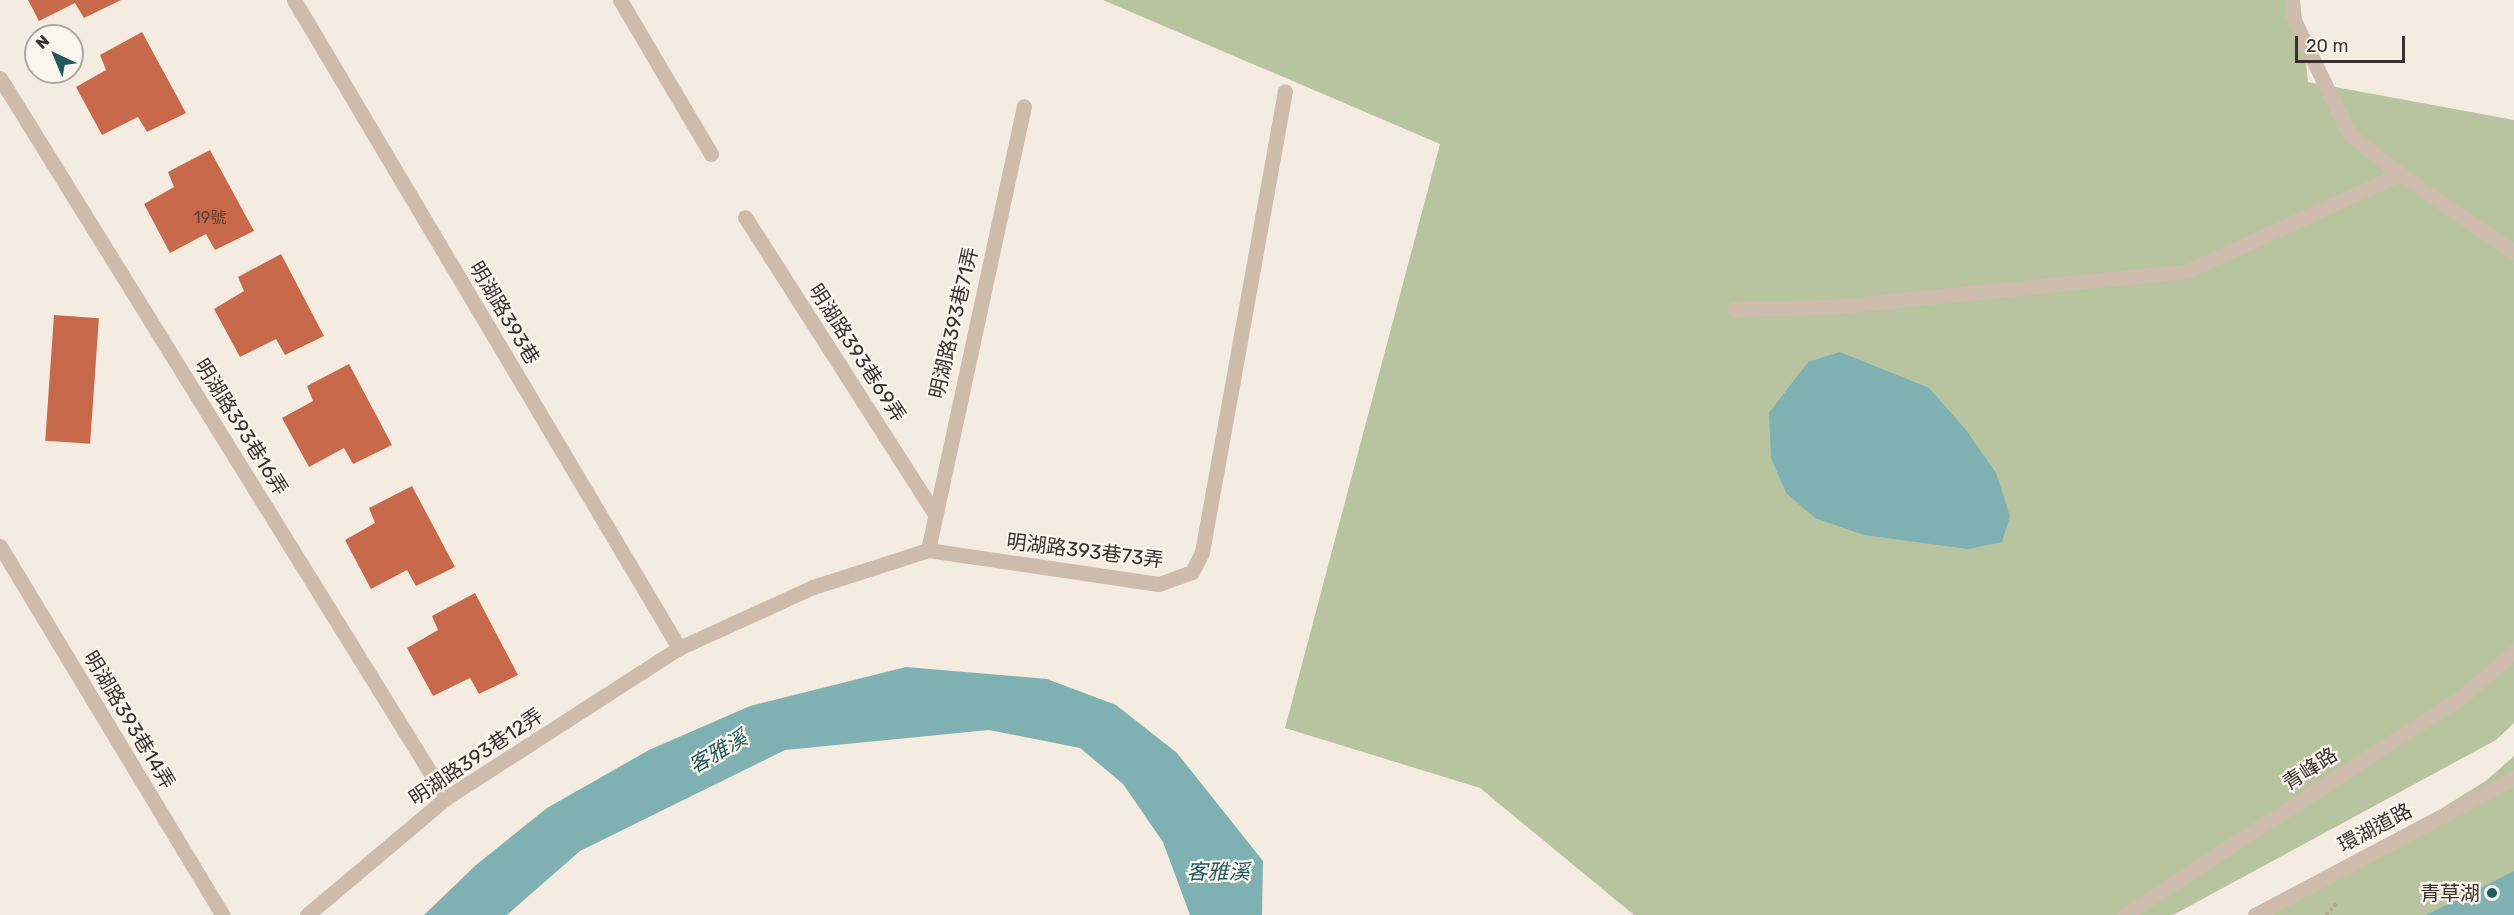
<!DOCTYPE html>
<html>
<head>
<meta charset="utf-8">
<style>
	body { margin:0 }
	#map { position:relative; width:2514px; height:915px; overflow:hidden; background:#f4ebe1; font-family:Rubik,"Noto Sans TC",sans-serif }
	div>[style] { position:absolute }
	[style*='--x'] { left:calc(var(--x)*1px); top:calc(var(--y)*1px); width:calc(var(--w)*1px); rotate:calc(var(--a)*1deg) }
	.green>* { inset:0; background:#b8c4a0 }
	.water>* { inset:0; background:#7fb0b2 }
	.building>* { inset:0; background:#c8694b; transform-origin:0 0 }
	.path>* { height:4px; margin-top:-2px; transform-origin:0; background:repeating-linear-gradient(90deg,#b9a596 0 3px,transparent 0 6px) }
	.lane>* { height:15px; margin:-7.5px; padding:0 7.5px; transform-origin:7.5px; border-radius:7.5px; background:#cdbbac }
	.street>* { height:15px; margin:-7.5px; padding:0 7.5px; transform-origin:7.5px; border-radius:7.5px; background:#cdbbac }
	.dots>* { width:16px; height:16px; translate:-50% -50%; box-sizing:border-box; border:3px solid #fbf5ee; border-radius:50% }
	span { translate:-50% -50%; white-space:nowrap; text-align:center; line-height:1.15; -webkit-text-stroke:4.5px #fbf5ee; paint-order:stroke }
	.number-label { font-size:16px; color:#5e3e33 }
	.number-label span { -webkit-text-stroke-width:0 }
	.street-label { font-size:20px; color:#3b302b }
	.poi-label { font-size:20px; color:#3b302b }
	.right { translate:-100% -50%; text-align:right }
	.water-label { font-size:21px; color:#1f5a5e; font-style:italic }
	.north { position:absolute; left:24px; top:24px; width:60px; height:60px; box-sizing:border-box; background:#fbf5ee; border:2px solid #aea6a0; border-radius:50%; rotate:316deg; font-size:16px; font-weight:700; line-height:24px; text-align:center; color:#3b302b }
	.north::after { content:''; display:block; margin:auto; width:21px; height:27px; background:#1f5a5e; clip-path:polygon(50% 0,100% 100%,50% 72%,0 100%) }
	.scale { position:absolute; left:2295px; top:36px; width:110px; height:27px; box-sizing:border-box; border:3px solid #3b302b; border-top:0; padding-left:8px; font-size:18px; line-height:21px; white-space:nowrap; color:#3b302b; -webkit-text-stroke:4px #fbf5ee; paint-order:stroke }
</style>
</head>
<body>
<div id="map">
	<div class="green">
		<i style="clip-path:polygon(1103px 0,2300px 0,2308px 82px,2514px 120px,2514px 723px,2496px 740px,2173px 915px,1634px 915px,1480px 788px,1285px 728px,1440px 144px)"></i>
		<i style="clip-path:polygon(2514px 756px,2514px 915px,2271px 915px,2487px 780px)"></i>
	</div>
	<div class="water">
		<i style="clip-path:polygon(1840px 352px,1929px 388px,1966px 430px,1996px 473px,2010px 516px,2002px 542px,1968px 549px,1864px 535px,1815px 518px,1786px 493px,1771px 458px,1769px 413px,1808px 362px)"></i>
		<i style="clip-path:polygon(906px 667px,1047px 679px,1116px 705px,1177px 753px,1263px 861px,1262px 915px,1190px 915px,1163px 842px,1123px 784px,1080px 748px,989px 730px,785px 750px,580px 851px,507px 915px,424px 915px,476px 865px,547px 808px,649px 750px,750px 706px)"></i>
		<i style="clip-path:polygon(2514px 871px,2514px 915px,2426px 915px)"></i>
	</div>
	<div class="building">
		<i style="clip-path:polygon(28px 0,121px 0,84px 18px,75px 3px,39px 21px)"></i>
		<i style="clip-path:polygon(142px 32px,186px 113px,147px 132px,138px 117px,102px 135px,76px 87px,106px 70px,100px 55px)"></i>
		<i style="clip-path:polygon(210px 150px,254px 231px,215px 250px,206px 234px,170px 253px,144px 204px,174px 187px,168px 172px)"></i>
		<i style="clip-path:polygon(281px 254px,324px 336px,285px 355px,276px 339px,240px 357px,214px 309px,244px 291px,238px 277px)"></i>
		<i style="left:54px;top:315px;width:45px;height:126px;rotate:4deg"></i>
		<i style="clip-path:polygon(349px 364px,392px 445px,353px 464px,344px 448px,309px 467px,282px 418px,313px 401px,307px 386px)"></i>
		<i style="clip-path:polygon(412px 486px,455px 567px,416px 586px,407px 570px,371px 589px,345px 540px,375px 523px,369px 508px)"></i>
		<i style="clip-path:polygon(475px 593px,518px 675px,479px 694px,470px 678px,433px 696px,407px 648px,438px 630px,432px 616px)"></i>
	</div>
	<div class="path">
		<i style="--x:2326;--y:915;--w:15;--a:-48"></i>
	</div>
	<div class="lane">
		<i style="--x:294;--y:0;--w:754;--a:59.28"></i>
		<i style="--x:620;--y:0;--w:179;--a:59.4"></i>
		<i style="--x:2292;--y:0;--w:16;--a:90"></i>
		<i style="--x:2292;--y:16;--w:131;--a:64.2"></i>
		<i style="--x:2349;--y:134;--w:65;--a:38.1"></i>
		<i style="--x:0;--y:78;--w:847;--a:58.22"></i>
		<i style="--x:745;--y:217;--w:349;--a:57.4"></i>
		<i style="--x:1734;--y:309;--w:95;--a:-1.2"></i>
		<i style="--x:1829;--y:307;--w:360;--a:-5.7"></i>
		<i style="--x:2187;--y:271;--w:234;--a:-24.5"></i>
		<i style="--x:2400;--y:174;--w:138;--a:34.4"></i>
		<i style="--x:0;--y:546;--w:431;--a:58.9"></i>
		<i style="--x:928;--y:550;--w:454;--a:-77.8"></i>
		<i style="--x:307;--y:915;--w:182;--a:-40.1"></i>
		<i style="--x:446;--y:798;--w:277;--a:-32.8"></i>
		<i style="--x:679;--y:648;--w:147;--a:-24.5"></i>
		<i style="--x:813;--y:587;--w:121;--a:-17.8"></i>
		<i style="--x:928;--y:550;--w:233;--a:8.4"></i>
		<i style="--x:1159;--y:584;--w:35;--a:-20"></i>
		<i style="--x:1192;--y:572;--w:22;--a:-63"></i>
		<i style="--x:1202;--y:552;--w:468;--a:-79.8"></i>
	</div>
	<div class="street">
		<i style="--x:2124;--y:915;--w:406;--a:-32.9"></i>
		<i style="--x:2465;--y:694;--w:65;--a:-40.6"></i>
		<i style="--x:2255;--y:915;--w:293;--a:-27.9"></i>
	</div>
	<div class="dots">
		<i style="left:2492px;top:893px;background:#1f5a5e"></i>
	</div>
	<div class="number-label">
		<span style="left:210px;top:218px">19號</span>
	</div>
	<div class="street-label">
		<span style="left:504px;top:313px;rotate:59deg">明湖路393巷</span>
		<span style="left:954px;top:323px;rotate:-77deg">明湖路393巷71弄</span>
		<span style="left:857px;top:353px;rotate:57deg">明湖路393巷69弄</span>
		<span style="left:241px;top:427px;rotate:58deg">明湖路393巷16弄</span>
		<span style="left:1085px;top:551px;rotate:7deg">明湖路393巷73弄</span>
		<span style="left:129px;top:720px;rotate:59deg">明湖路393巷14弄</span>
		<span style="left:476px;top:757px;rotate:-34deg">明湖路393巷12弄</span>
		<span style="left:2310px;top:769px;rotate:-33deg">青峰路</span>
		<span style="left:2375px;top:828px;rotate:-28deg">環湖道路</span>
	</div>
	<div class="poi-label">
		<span class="right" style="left:2480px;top:893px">青草湖</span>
	</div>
	<div class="water-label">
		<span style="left:718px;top:752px;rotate:-30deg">客雅溪</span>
		<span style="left:1218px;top:872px">客雅溪</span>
	</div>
	<div class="north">N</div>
	<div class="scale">20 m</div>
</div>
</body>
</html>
